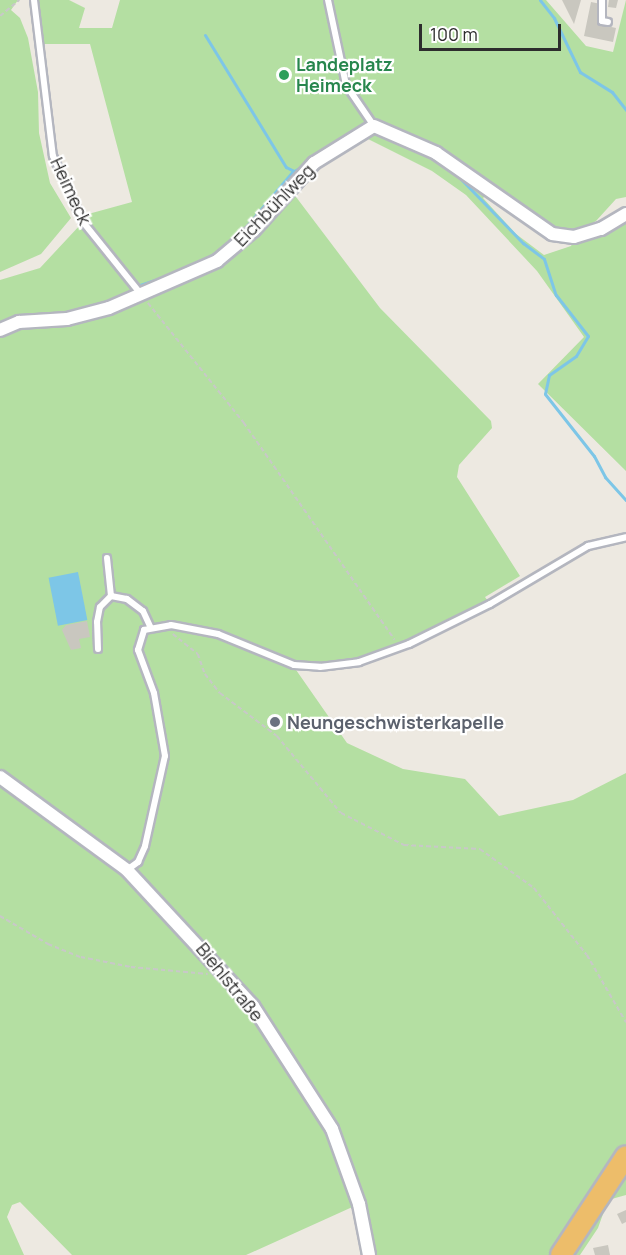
<!DOCTYPE html>
<html>
<head>
<meta charset="utf-8">
<style>
	body { margin:0 }
	#map { position:relative; width:626px; height:1255px; overflow:hidden; background:#ede9e1; font-family:Manrope,sans-serif }
	div>[style] { position:absolute }
	[style*='--x'] { left:calc(var(--x)*1px); top:calc(var(--y)*1px); width:calc(var(--w)*1px); rotate:calc(var(--a)*1deg) }
	.green>* { inset:0; background:#b4dfa2 }
	.water>* { inset:0; background:#7dc6e7; transform-origin:0 0 }
	.stream>* { height:3px; margin:-1.5px; padding:0 1.5px; transform-origin:1.5px; border-radius:1.5px; background:#7dc6e7 }
	.building>* { inset:0; background:#c9c7bf; transform-origin:0 0 }
	.path>* { height:1.5px; margin-top:-0.75px; transform-origin:0; background:repeating-linear-gradient(90deg,#c8c8c8 0 4.5px,transparent 0 7.5px) }
	.roads { filter:drop-shadow(2px 0 #b4b6bf) drop-shadow(-2px 0 #b4b6bf) drop-shadow(0 2px #b4b6bf) drop-shadow(0 -2px #b4b6bf) }
	.service>* { height:6px; margin:-3px; padding:0 3px; transform-origin:3px; border-radius:3px; background:#fff }
	.minor>* { height:12px; margin:-6px; padding:0 6px; transform-origin:6px; border-radius:6px; background:#fff }
	.trunk>* { height:20px; margin:-10px; padding:0 10px; transform-origin:10px; border-radius:10px; background:#edbd6a }
	.dots>* { width:16px; height:16px; translate:-50% -50%; box-sizing:border-box; border:3px solid #fff; border-radius:50% }
	span { translate:-50% -50%; white-space:nowrap; text-align:center; line-height:1.15; -webkit-text-stroke:4.5px #fff; paint-order:stroke }
	.leisure-label { font-size:18px; color:#27864d; font-weight:700 }
	.left { translate:0 -50%; text-align:left }
	.street-label { font-size:18px; color:#2d2d2d }
	.worship-label { font-size:18px; color:#5b616d; font-weight:700 }
	.scale { position:absolute; left:419px; top:24px; width:142px; height:27px; box-sizing:border-box; border:3px solid #2d2d2d; border-top:0; padding-left:8px; font-size:18px; line-height:21px; white-space:nowrap; color:#2d2d2d; -webkit-text-stroke:4px #fff; paint-order:stroke }
</style>
</head>
<body>
<div id="map">
	<div class="green">
		<i style="clip-path:polygon(0 0,18px 0,11px 10px,20px 18px,28px 38px,38px 92px,39px 133px,50px 183px,71px 218px,41px 254px,0 272px)"></i>
		<i style="clip-path:polygon(evenodd,35px 0,69px 0,85px 8px,79px 28px,112px 28px,120px 0,546px 0,586px 46px,613px 52px,626px 0,626px 197px,616px 199px,596px 221px,577px 232px,626px 210px,626px 471px,538px 384px,584px 337px,537px 271px,466px 195px,432px 171px,362px 136px,314px 164px,290px 189px,380px 308px,491px 421px,492px 428px,459px 465px,457px 477px,520px 576px,485px 597px,490px 604px,374px 658px,343px 663px,293px 662px,219px 632px,152px 624px,142px 612px,150px 629px,171px 627px,218px 636px,294px 667px,347px 743px,403px 769px,465px 779px,499px 816px,573px 800px,626px 773px,626px 1195px,608px 1200px,598px 1228px,580px 1255px,369px 1255px,359px 1204px,246px 1255px,72px 1255px,20px 1202px,12px 1205px,7px 1217px,24px 1255px,0 1255px,0 782px,126px 874px,139px 863px,146px 847px,166px 755px,155px 693px,137px 650px,152px 694px,163px 755px,150px 823px,136px 862px,127px 870px,0 773px,0 280px,40px 268px,81px 224px,137px 292px,115px 305px,144px 294px,81px 216px,132px 202px,90px 44px,41px 44px,35px 0,489px 192px,551px 236px,574px 240px,571px 246px,544px 255px,516px 234px,483px 198px,489px 192px)"></i>
	</div>
	<div class="water">
		<i style="left:78px;top:572px;width:49px;height:30px;rotate:79deg"></i>
	</div>
	<div class="stream">
		<i style="--x:540;--y:0;--w:23;--a:52"></i>
		<i style="--x:554;--y:18;--w:60;--a:64.3"></i>
		<i style="--x:580;--y:72;--w:38;--a:32"></i>
		<i style="--x:612;--y:92;--w:23;--a:52"></i>
		<i style="--x:205;--y:35;--w:155;--a:58.5"></i>
		<i style="--x:286;--y:167;--w:9;--a:27"></i>
		<i style="--x:294;--y:171;--w:14;--a:-30"></i>
		<i style="--x:457;--y:175;--w:95;--a:45.9"></i>
		<i style="--x:523;--y:243;--w:26;--a:37"></i>
		<i style="--x:544;--y:259;--w:38;--a:72"></i>
		<i style="--x:556;--y:295;--w:52;--a:52"></i>
		<i style="--x:588;--y:336;--w:23;--a:121"></i>
		<i style="--x:576;--y:356;--w:33;--a:145"></i>
		<i style="--x:549;--y:375;--w:19;--a:102"></i>
		<i style="--x:545;--y:394;--w:79;--a:51.7"></i>
		<i style="--x:594;--y:456;--w:24;--a:62"></i>
		<i style="--x:605;--y:477;--w:31;--a:48"></i>
		<i style="--x:239;--y:235;--w:84;--a:-49.8"></i>
		<i style="--x:197;--y:263;--w:24;--a:-28"></i>
		<i style="--x:140;--y:285;--w:43;--a:-18.9"></i>
	</div>
	<div class="building">
		<i style="clip-path:polygon(562px 0,581px 0,574px 24px)"></i>
		<i style="clip-path:polygon(609px 0,618px 0,616px 8px,608px 7px)"></i>
		<i style="clip-path:polygon(591px 2px,601px 4px,597px 24px,616px 28px,613px 42px,584px 36px)"></i>
		<i style="clip-path:polygon(87px 621px,90px 637px,79px 639px,81px 648px,71px 650px,62px 630px,66px 625px)"></i>
		<i style="left:273px;top:714px;width:13px;height:8px;rotate:48deg"></i>
		<i style="clip-path:polygon(626px 1210px,626px 1222px,622px 1224px,617px 1214px)"></i>
		<i style="clip-path:polygon(608px 1245px,610px 1255px,595px 1255px,593px 1248px)"></i>
	</div>
	<div class="path">
		<i style="--x:0;--y:16;--w:25;--a:-40"></i>
		<i style="--x:148;--y:303;--w:154;--a:51.3"></i>
		<i style="--x:244;--y:423;--w:264;--a:55.2"></i>
		<i style="--x:173;--y:634;--w:32;--a:39"></i>
		<i style="--x:198;--y:654;--w:21;--a:71"></i>
		<i style="--x:205;--y:674;--w:24;--a:52"></i>
		<i style="--x:220;--y:693;--w:71;--a:37"></i>
		<i style="--x:277;--y:736;--w:100;--a:50.3"></i>
		<i style="--x:341;--y:813;--w:71;--a:26.9"></i>
		<i style="--x:404;--y:845;--w:76;--a:3"></i>
		<i style="--x:480;--y:849;--w:67;--a:35.8"></i>
		<i style="--x:534;--y:888;--w:85;--a:51.7"></i>
		<i style="--x:587;--y:955;--w:78;--a:59.8"></i>
		<i style="--x:0;--y:916;--w:56;--a:30.3"></i>
		<i style="--x:48;--y:944;--w:35;--a:22"></i>
		<i style="--x:81;--y:957;--w:51;--a:11.3"></i>
		<i style="--x:131;--y:967;--w:77;--a:5.2"></i>
	</div>
	<div class="roads">
		<div class="service">
			<i style="--x:34;--y:0;--w:157;--a:83.1"></i>
			<i style="--x:53;--y:156;--w:72;--a:65.6"></i>
			<i style="--x:83;--y:222;--w:91;--a:51.2"></i>
			<i style="--x:328;--y:0;--w:87;--a:78"></i>
			<i style="--x:346;--y:85;--w:50;--a:55.7"></i>
			<i style="--x:602;--y:0;--w:21;--a:90"></i>
			<i style="--x:602;--y:21;--w:6;--a:9"></i>
			<i style="--x:107;--y:558;--w:38;--a:84"></i>
			<i style="--x:98;--y:649;--w:27;--a:-92"></i>
			<i style="--x:97;--y:622;--w:15;--a:-79"></i>
			<i style="--x:100;--y:607;--w:16;--a:-45"></i>
			<i style="--x:111;--y:596;--w:16;--a:11"></i>
			<i style="--x:127;--y:599;--w:20;--a:37"></i>
			<i style="--x:143;--y:611;--w:17;--a:65"></i>
			<i style="--x:127;--y:870;--w:14;--a:-36"></i>
			<i style="--x:138;--y:862;--w:17;--a:-66"></i>
			<i style="--x:145;--y:846;--w:92;--a:-77.5"></i>
			<i style="--x:165;--y:756;--w:64;--a:-99.9"></i>
			<i style="--x:154;--y:693;--w:46;--a:-110.4"></i>
			<i style="--x:138;--y:650;--w:21;--a:-73"></i>
			<i style="--x:144;--y:630;--w:27;--a:-10"></i>
			<i style="--x:171;--y:625;--w:48;--a:10.8"></i>
			<i style="--x:218;--y:634;--w:82;--a:22.2"></i>
			<i style="--x:294;--y:665;--w:26;--a:4"></i>
			<i style="--x:320;--y:667;--w:39;--a:-7"></i>
			<i style="--x:359;--y:662;--w:53;--a:-19.8"></i>
			<i style="--x:409;--y:644;--w:90;--a:-26.3"></i>
			<i style="--x:490;--y:604;--w:114;--a:-30.6"></i>
			<i style="--x:588;--y:546;--w:39;--a:-13"></i>
		</div>
		<div class="minor">
			<i style="--x:0;--y:330;--w:21;--a:-23"></i>
			<i style="--x:19;--y:322;--w:48;--a:-3.6"></i>
			<i style="--x:67;--y:319;--w:43;--a:-14.7"></i>
			<i style="--x:109;--y:308;--w:118;--a:-23.5"></i>
			<i style="--x:217;--y:261;--w:48;--a:-40"></i>
			<i style="--x:254;--y:230;--w:90;--a:-48.2"></i>
			<i style="--x:314;--y:163;--w:70;--a:-31.7"></i>
			<i style="--x:374;--y:126;--w:68;--a:23.5"></i>
			<i style="--x:436;--y:153;--w:141;--a:34.9"></i>
			<i style="--x:552;--y:234;--w:22;--a:8"></i>
			<i style="--x:574;--y:237;--w:28;--a:-17"></i>
			<i style="--x:601;--y:229;--w:29;--a:-31"></i>
			<i style="--x:0;--y:777;--w:157;--a:36.2"></i>
			<i style="--x:127;--y:870;--w:185;--a:47.2"></i>
			<i style="--x:253;--y:1006;--w:146;--a:57.3"></i>
			<i style="--x:332;--y:1129;--w:80;--a:70.2"></i>
			<i style="--x:359;--y:1204;--w:52;--a:78.9"></i>
		</div>
		<div class="trunk">
			<i style="--x:561;--y:1255;--w:118;--a:-56.7"></i>
		</div>
	</div>
	<div class="dots">
		<i style="left:284px;top:75px;background:#2e9e5b"></i>
		<i style="left:275px;top:722px;background:#6b7280"></i>
	</div>
	<div class="leisure-label">
		<span class="left" style="left:296px;top:75px">Landeplatz<br>Heimeck</span>
	</div>
	<div class="street-label">
		<span style="left:71px;top:191px;rotate:65deg">Heimeck</span>
		<span style="left:274px;top:205px;rotate:-46deg">Eichbühlweg</span>
		<span style="left:230px;top:982px;rotate:51deg">Biehlstraße</span>
	</div>
	<div class="worship-label">
		<span class="left" style="left:287px;top:722px">Neungeschwisterkapelle</span>
	</div>
	<div class="scale">100 m</div>
</div>
</body>
</html>
